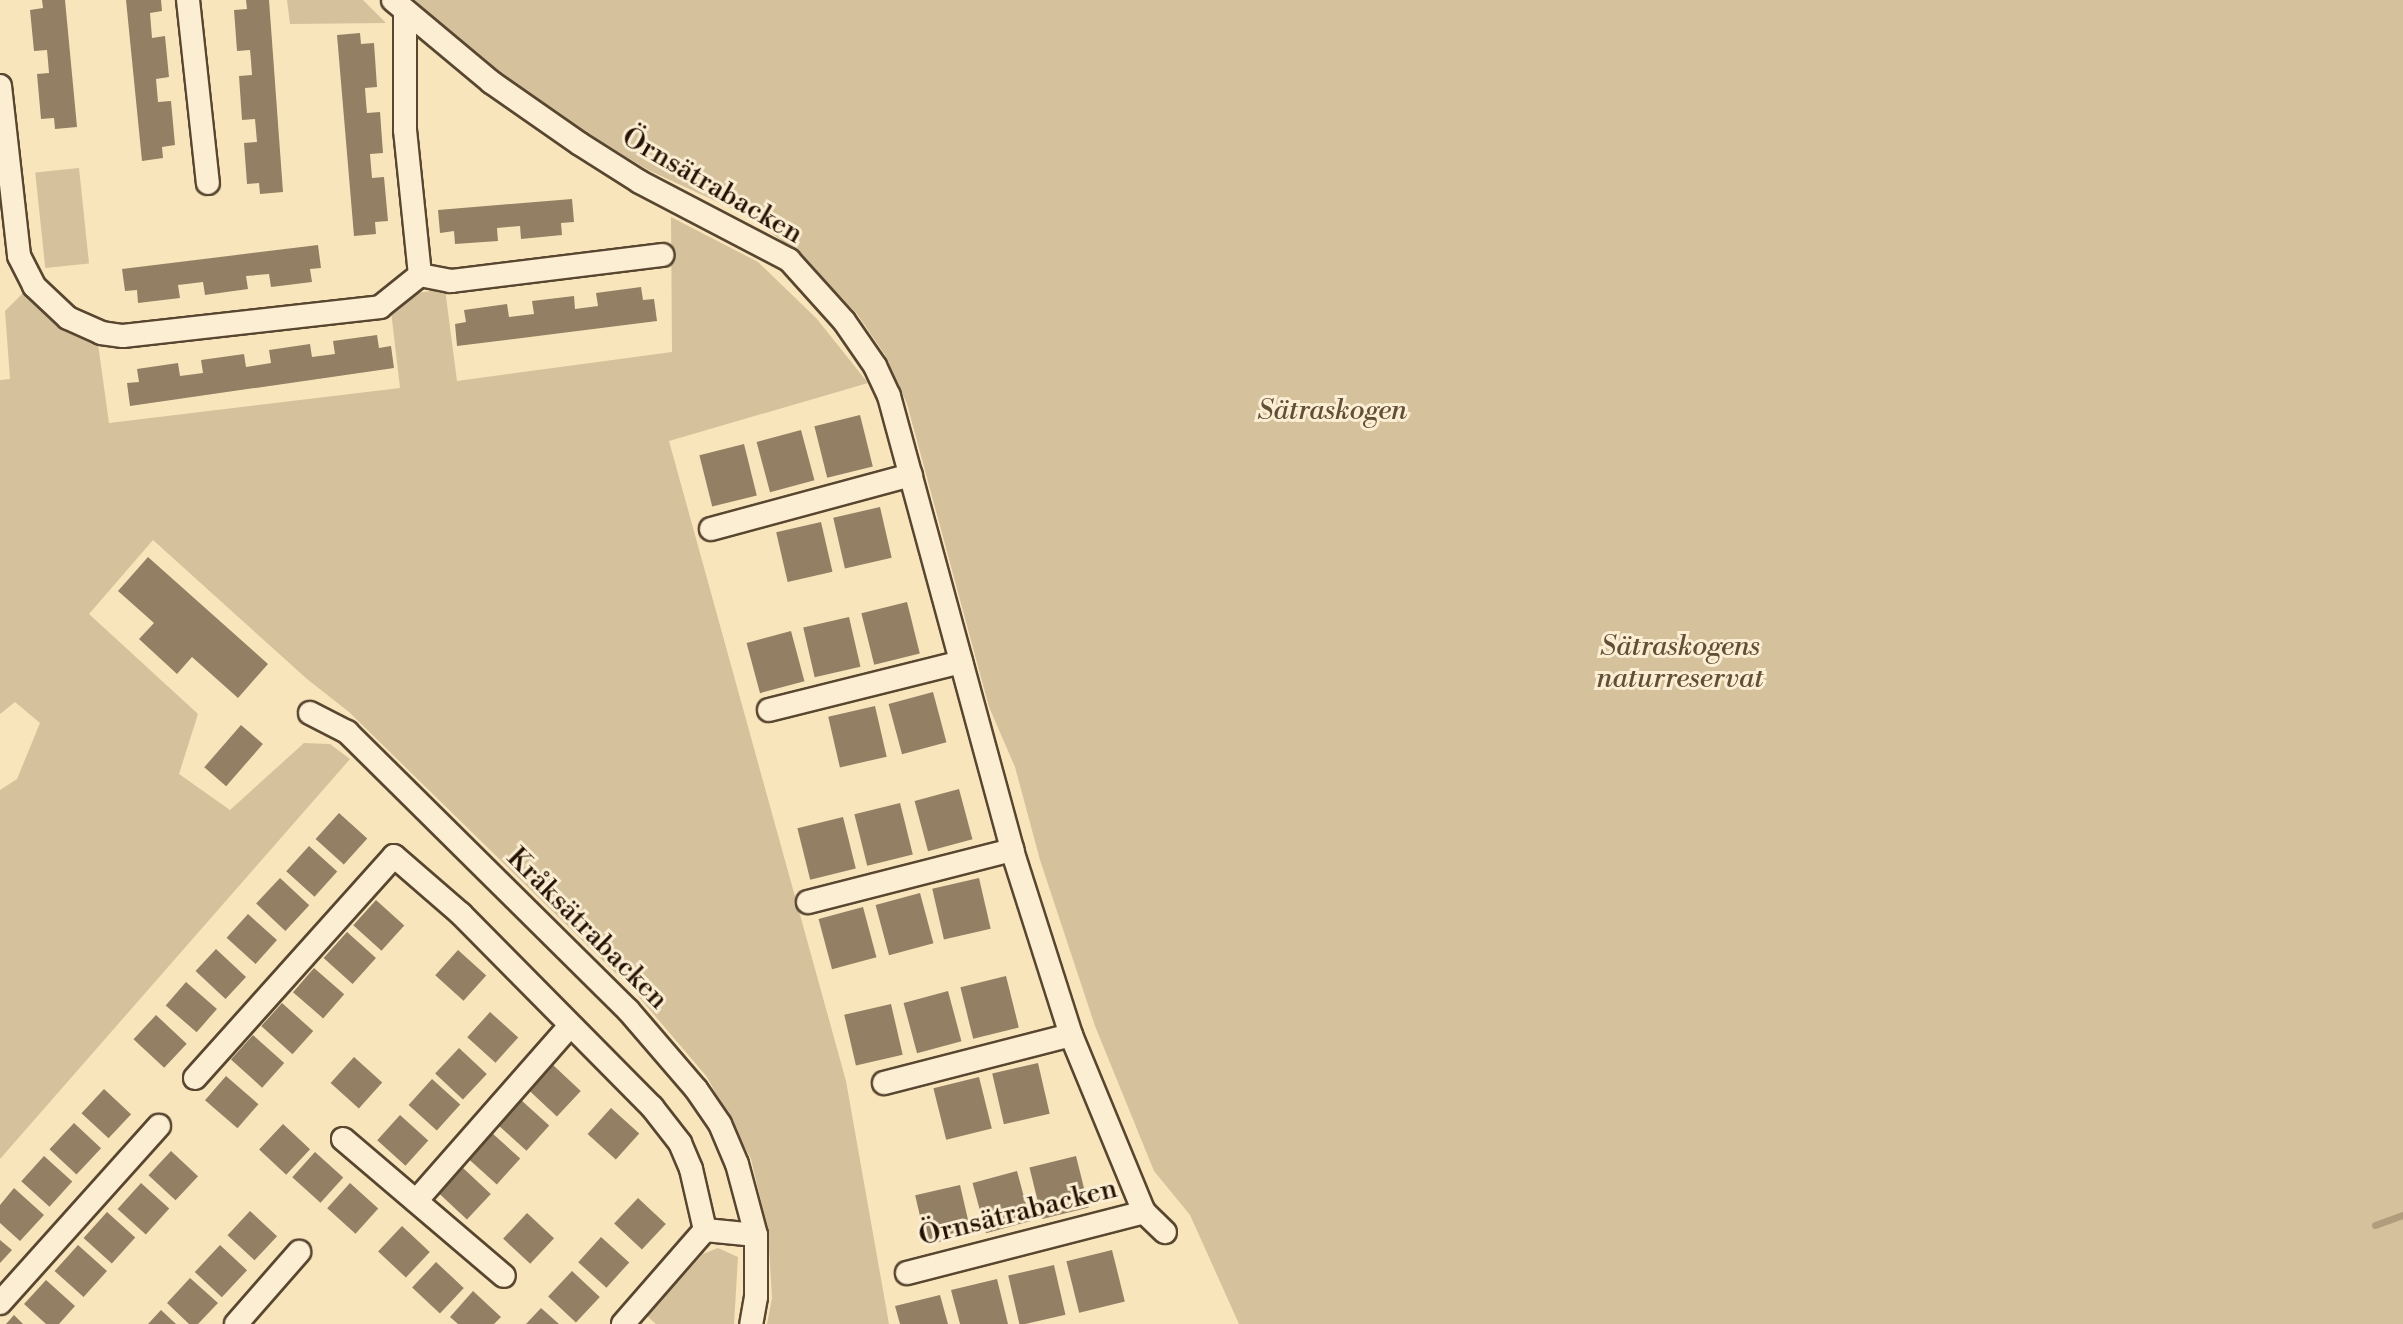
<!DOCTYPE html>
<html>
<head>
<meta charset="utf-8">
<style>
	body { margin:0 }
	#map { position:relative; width:2403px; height:1324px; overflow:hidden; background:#f9e5bc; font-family:"Libre Bodoni",serif }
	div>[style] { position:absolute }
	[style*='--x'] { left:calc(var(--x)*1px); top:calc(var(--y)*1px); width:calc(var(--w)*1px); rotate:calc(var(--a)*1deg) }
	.green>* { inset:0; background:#d5c19c; transform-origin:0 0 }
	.stream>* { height:7px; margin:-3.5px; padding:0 3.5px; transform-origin:3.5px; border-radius:3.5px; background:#b19d7d }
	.building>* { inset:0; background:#937f63; transform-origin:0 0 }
	.roads { filter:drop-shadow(2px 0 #594630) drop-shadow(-2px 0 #594630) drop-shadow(0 2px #594630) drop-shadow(0 -2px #594630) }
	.minor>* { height:22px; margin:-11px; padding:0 11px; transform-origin:11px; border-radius:11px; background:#fbeed3 }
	span { translate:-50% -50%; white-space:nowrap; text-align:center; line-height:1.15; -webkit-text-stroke:6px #fbeed3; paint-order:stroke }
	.street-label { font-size:28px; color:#241102 }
	.park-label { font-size:28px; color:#624f38; font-style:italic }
</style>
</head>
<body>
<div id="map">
	<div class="green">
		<i style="clip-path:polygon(287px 0,363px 0,386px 23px,290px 24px)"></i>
		<i style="clip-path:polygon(415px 0,2403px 0,2403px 1324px,1239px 1324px,1190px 1215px,1154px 1171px,1095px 1026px,1040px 860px,1015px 767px,989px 707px,907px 404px,885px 355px,857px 314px,799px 253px,746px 215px,648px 170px,549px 110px,440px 25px)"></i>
		<i style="left:79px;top:168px;width:96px;height:44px;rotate:84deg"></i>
		<i style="clip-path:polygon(671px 217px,758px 262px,817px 319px,868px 383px,669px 441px,846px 1081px,889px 1324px,767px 1324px,772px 1298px,768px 1231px,751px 1159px,707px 1077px,633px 990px,349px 712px,307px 679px,153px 540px,89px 614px,198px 714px,179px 774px,230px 810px,304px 743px,330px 744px,350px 759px,0 1159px,0 790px,17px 779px,40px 723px,15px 702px,0 714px,0 380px,10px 379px,5px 311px,26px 290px,50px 316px,98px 344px,109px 423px,400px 388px,391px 311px,417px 293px,445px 289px,457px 381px,672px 352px)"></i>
		<i style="clip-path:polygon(718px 1248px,738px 1257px,734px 1324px,656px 1324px,647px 1316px,703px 1254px)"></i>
	</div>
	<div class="stream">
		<i style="--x:2375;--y:1225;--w:30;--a:-20"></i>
	</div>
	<div class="building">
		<i style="clip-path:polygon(42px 0,65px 0,77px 127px,55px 129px,54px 118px,41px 119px,37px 74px,49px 73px,48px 61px,47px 50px,34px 51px,30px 10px,43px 8px)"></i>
		<i style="clip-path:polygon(126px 0,161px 0,162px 11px,150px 13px,152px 38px,165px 36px,169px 77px,156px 79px,158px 102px,171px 101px,175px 145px,162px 147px,163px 158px,142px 161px)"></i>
		<i style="clip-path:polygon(246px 0,269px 0,283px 192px,260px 194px,259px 183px,247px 184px,244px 143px,257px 142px,255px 119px,242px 120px,239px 76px,252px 75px,251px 61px,250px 50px,237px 51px,234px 10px,247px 9px)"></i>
		<i style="clip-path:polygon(360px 33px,361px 44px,374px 43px,377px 87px,365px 88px,366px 102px,367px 113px,380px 112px,383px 153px,370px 154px,372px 178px,384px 177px,388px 221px,375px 222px,376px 234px,354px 236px,337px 35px)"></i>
		<i style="clip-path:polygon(572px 199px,574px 222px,561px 223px,562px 235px,521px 239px,520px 226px,508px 227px,497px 228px,498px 241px,455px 244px,454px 231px,440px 233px,438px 210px)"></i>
		<i style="clip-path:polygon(318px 245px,321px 268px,310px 269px,312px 282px,271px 287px,269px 274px,246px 276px,248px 289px,205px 295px,203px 282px,178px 285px,180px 298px,138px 303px,137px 290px,125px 291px,122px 269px)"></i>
		<i style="clip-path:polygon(641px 287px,643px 300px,654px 299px,657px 321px,457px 346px,455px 324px,466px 322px,464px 310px,507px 304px,509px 317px,534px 314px,532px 301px,574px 296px,575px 309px,598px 306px,596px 293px)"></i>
		<i style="clip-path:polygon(377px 335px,379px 348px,391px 346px,394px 368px,130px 406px,127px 383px,139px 382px,137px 369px,178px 363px,180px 376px,203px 373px,201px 360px,244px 354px,246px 367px,271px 363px,269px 350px,310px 344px,312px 357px,335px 354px,333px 341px)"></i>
		<i style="left:860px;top:415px;width:53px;height:47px;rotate:76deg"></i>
		<i style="left:801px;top:430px;width:52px;height:46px;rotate:75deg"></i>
		<i style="left:744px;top:444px;width:53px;height:46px;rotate:76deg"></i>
		<i style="left:880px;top:507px;width:52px;height:48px;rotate:77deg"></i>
		<i style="left:821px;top:522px;width:51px;height:46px;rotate:77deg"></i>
		<i style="clip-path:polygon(148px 557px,268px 664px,238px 698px,192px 657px,177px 674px,139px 639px,154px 623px,118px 591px)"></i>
		<i style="left:907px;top:602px;width:53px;height:47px;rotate:76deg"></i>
		<i style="left:849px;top:617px;width:51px;height:47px;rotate:77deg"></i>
		<i style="left:791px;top:631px;width:52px;height:46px;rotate:75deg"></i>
		<i style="left:933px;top:692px;width:52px;height:46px;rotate:75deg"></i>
		<i style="left:875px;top:706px;width:52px;height:48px;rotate:77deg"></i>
		<i style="left:241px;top:725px;width:29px;height:56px;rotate:41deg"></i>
		<i style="left:959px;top:789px;width:52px;height:46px;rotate:75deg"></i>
		<i style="left:900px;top:803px;width:53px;height:47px;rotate:76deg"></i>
		<i style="left:339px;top:813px;width:38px;height:35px;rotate:42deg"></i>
		<i style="left:843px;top:817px;width:53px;height:47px;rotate:76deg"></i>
		<i style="left:309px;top:846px;width:38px;height:34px;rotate:42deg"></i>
		<i style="left:280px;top:878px;width:40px;height:35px;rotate:43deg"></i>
		<i style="left:979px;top:878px;width:52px;height:48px;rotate:77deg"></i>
		<i style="left:920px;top:893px;width:52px;height:46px;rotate:75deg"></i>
		<i style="left:376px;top:900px;width:38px;height:34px;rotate:42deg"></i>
		<i style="left:863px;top:907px;width:52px;height:46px;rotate:75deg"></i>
		<i style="left:248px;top:914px;width:39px;height:32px;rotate:42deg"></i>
		<i style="left:347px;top:932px;width:39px;height:35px;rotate:42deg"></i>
		<i style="left:216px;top:949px;width:41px;height:30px;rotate:43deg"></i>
		<i style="left:458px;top:950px;width:38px;height:34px;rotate:42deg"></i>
		<i style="left:314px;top:968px;width:40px;height:32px;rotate:41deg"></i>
		<i style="left:1006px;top:976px;width:53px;height:47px;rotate:76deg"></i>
		<i style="left:186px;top:982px;width:41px;height:31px;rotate:41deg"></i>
		<i style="left:948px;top:991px;width:52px;height:46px;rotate:75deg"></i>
		<i style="left:282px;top:1003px;width:42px;height:31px;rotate:42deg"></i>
		<i style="left:891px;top:1004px;width:52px;height:48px;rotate:77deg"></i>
		<i style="left:490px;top:1012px;width:38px;height:34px;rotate:42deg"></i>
		<i style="left:156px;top:1015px;width:42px;height:33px;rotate:43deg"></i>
		<i style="left:253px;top:1035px;width:42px;height:33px;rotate:42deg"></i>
		<i style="left:459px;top:1048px;width:38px;height:35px;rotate:43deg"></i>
		<i style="left:354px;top:1057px;width:38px;height:35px;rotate:42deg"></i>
		<i style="left:1038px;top:1063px;width:52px;height:47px;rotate:77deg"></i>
		<i style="left:553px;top:1065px;width:38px;height:35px;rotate:43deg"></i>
		<i style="left:226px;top:1076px;width:43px;height:32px;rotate:41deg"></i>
		<i style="left:979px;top:1077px;width:53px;height:47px;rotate:76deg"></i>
		<i style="left:432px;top:1079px;width:38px;height:35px;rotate:42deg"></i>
		<i style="left:104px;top:1089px;width:37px;height:33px;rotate:43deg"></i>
		<i style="left:521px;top:1100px;width:38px;height:34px;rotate:42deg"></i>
		<i style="left:611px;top:1108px;width:38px;height:35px;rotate:42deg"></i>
		<i style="left:400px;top:1115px;width:38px;height:34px;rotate:42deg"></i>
		<i style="left:74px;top:1123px;width:37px;height:36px;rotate:43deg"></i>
		<i style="left:283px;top:1124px;width:37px;height:35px;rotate:43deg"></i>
		<i style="left:492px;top:1133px;width:38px;height:35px;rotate:42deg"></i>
		<i style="left:171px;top:1151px;width:37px;height:33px;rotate:43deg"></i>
		<i style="left:315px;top:1152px;width:38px;height:34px;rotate:42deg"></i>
		<i style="left:44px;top:1156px;width:38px;height:34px;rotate:42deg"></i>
		<i style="left:1076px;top:1156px;width:53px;height:48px;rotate:76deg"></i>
		<i style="left:463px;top:1168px;width:38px;height:35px;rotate:43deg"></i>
		<i style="left:1017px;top:1171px;width:52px;height:46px;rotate:75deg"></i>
		<i style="left:141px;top:1183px;width:38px;height:35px;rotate:42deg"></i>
		<i style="left:350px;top:1183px;width:38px;height:34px;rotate:42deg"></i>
		<i style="left:960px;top:1185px;width:51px;height:46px;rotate:77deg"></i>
		<i style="clip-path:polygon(14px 1188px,44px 1215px,20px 1241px,0 1223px,0 1205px)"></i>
		<i style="left:638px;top:1198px;width:38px;height:35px;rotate:43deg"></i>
		<i style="left:250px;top:1211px;width:37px;height:33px;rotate:43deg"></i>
		<i style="left:107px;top:1212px;width:38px;height:35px;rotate:42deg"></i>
		<i style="left:527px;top:1213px;width:37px;height:35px;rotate:43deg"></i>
		<i style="left:402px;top:1226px;width:38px;height:35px;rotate:43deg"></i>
		<i style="left:601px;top:1237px;width:38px;height:34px;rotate:42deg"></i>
		<i style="clip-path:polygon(0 1240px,12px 1250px,0 1263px)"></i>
		<i style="left:78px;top:1245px;width:39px;height:35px;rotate:42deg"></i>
		<i style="left:220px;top:1245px;width:37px;height:37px;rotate:43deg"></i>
		<i style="left:1112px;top:1250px;width:53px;height:47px;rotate:76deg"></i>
		<i style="left:436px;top:1262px;width:38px;height:35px;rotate:43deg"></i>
		<i style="left:1054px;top:1265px;width:51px;height:47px;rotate:77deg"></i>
		<i style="left:572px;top:1271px;width:38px;height:35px;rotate:43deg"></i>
		<i style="clip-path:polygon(190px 1278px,218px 1303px,198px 1324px,189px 1324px,167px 1303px)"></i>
		<i style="clip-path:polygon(997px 1279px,1008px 1324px,960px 1324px,951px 1290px)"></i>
		<i style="clip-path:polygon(46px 1280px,75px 1306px,59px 1324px,46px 1324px,24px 1304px)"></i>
		<i style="clip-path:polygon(473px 1291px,501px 1317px,494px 1324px,458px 1324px,450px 1317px)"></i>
		<i style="clip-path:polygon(940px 1295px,948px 1324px,900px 1324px,895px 1306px)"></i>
		<i style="clip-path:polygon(541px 1308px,559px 1324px,526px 1324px)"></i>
		<i style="clip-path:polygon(161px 1310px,176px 1324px,148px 1324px)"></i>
		<i style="clip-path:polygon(14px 1315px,23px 1324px,6px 1324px)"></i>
	</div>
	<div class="roads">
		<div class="minor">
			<i style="--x:188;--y:0;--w:184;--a:83.8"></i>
			<i style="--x:393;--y:0;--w:128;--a:39.9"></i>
			<i style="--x:491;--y:82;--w:108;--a:34.9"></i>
			<i style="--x:580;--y:144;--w:71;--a:32.3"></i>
			<i style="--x:640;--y:182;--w:168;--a:27.6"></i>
			<i style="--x:789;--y:260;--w:82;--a:48"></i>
			<i style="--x:844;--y:321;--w:55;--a:55.4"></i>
			<i style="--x:875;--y:366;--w:33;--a:65"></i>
			<i style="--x:889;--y:396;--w:470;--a:74.8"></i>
			<i style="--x:1012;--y:850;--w:194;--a:72.3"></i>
			<i style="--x:1071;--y:1035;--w:191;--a:67.6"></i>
			<i style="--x:1144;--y:1212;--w:29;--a:44"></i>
			<i style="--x:0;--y:86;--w:171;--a:83.6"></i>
			<i style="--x:19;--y:256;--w:34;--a:63"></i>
			<i style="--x:34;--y:286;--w:47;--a:43.3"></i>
			<i style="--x:68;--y:318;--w:36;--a:24"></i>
			<i style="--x:101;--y:333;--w:22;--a:8"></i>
			<i style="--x:123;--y:336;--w:259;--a:-6.4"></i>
			<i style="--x:380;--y:307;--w:51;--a:-38.7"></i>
			<i style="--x:420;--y:275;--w:146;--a:-95.9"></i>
			<i style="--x:405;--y:130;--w:119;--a:-90"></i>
			<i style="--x:420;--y:275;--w:32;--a:11"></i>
			<i style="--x:451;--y:281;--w:213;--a:-7"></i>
			<i style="--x:711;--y:529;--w:207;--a:-15.1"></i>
			<i style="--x:769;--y:710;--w:198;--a:-14"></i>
			<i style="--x:310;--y:713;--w:42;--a:27.2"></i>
			<i style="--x:347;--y:732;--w:395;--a:44.7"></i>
			<i style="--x:628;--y:1010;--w:104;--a:49.3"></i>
			<i style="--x:696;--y:1089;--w:42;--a:55.6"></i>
			<i style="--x:720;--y:1124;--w:43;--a:67"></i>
			<i style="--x:737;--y:1164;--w:73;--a:75"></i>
			<i style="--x:756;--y:1235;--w:62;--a:90"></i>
			<i style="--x:756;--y:1297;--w:27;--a:100"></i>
			<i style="--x:808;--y:902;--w:211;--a:-14.3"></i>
			<i style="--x:195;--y:1078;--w:298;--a:-48.1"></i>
			<i style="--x:394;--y:856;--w:89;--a:40.9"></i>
			<i style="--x:461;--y:914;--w:272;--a:45.3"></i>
			<i style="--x:652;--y:1107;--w:46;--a:52.1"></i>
			<i style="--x:680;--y:1143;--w:28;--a:67"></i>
			<i style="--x:691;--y:1169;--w:63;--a:77.1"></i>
			<i style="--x:705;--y:1230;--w:51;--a:5.6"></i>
			<i style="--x:884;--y:1083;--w:193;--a:-14.4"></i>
			<i style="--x:343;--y:1139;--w:211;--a:40.4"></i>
			<i style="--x:416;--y:1201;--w:232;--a:-48.7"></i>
			<i style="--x:907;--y:1273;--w:245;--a:-14.4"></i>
			<i style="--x:0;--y:1303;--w:238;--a:-48.1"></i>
			<i style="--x:236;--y:1324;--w:96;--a:-48.8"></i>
			<i style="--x:623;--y:1324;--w:125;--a:-48.9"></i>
		</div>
	</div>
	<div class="street-label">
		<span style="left:712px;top:186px;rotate:30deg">Örnsätrabacken</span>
		<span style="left:587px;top:929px;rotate:45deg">Kråksätrabacken</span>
		<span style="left:1018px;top:1213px;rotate:-14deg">Örnsätrabacken</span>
	</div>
	<div class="park-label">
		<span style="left:1332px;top:411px">Sätraskogen</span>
		<span style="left:1680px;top:663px">Sätraskogens<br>naturreservat</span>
	</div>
</div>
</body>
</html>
